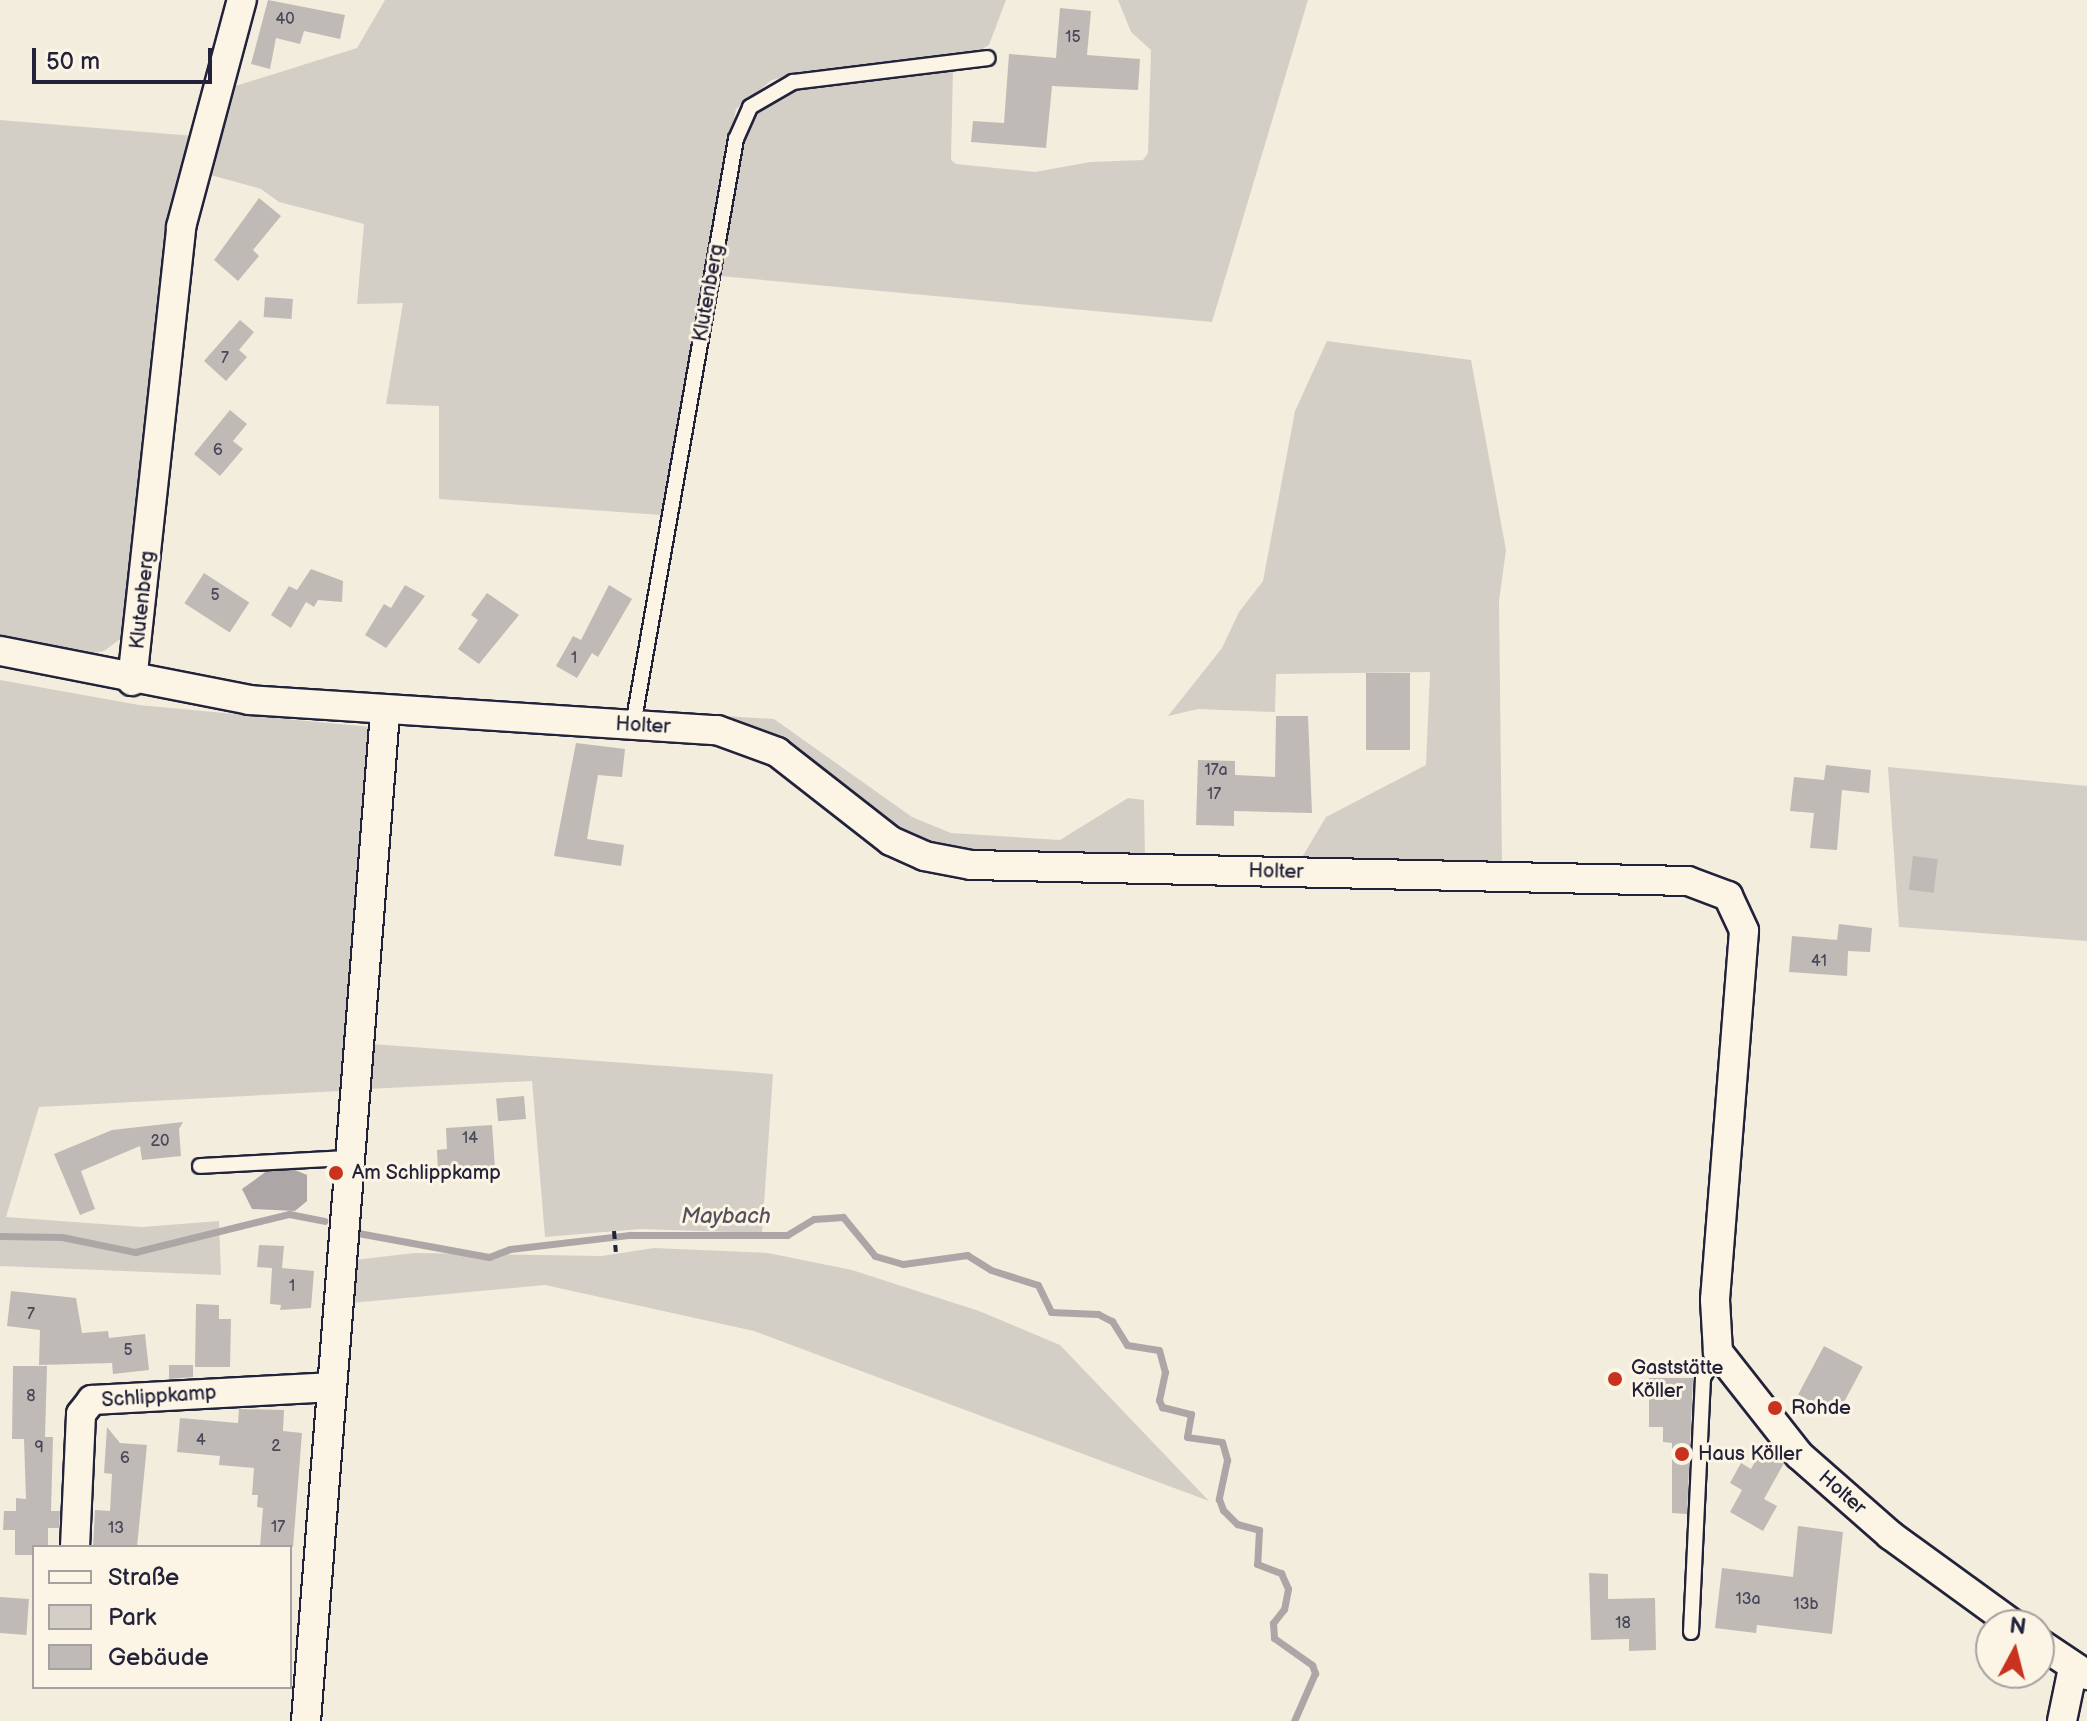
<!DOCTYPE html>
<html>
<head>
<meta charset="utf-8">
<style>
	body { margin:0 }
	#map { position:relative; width:2087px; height:1721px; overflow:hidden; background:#f3edde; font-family:"Balsamiq Sans",sans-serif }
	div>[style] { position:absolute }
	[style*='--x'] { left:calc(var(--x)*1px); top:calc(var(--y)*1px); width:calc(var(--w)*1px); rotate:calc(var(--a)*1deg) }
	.green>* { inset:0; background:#d4cfc6 }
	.water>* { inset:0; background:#aca7a6 }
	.stream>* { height:7px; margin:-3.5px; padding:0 3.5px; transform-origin:3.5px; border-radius:3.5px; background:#aca7a6 }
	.building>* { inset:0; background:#bfbab6; transform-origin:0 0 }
	.path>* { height:4px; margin-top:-2px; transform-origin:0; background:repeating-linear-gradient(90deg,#22223b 0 8px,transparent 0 14px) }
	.roads { filter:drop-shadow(2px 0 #22223b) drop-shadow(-2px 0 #22223b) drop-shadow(0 2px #22223b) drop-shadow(0 -2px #22223b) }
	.service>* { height:14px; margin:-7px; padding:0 7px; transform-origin:7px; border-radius:7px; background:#fcf5e5 }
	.minor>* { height:28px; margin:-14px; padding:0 14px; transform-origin:14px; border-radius:14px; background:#fcf5e5 }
	.dots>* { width:22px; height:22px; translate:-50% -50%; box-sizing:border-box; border:4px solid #fcf5e5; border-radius:50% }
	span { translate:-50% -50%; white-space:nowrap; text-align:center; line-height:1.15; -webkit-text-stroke:6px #fcf5e5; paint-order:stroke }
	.number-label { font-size:16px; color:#49485a }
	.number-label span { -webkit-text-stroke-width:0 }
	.street-label { font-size:20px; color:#22223b }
	.poi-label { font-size:20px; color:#22223b }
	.left { translate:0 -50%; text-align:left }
	.water-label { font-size:22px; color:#525160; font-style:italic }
	.legend { position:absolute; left:32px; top:1545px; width:260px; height:144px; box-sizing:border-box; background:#fcf5e5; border:2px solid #a5a1a1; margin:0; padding:10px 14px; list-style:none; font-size:24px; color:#22223b }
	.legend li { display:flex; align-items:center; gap:16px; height:40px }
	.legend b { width:40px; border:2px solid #a5a1a1 }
	.north { position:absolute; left:1975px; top:1609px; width:80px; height:80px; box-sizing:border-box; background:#fcf5e5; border:2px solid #a5a1a1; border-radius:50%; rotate:7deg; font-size:22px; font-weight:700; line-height:32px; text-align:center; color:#22223b }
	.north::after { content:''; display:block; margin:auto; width:28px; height:36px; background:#c8321e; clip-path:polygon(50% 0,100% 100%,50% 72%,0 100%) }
	.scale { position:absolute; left:32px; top:48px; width:180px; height:36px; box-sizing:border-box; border:4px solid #22223b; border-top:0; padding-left:10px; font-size:24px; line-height:28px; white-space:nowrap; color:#22223b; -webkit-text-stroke:6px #fcf5e5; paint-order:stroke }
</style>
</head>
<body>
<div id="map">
	<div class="green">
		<i style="clip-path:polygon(385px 0,1006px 0,989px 45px,972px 55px,799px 73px,772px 80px,736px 109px,661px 515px,439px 499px,439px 406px,386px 404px,403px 303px,357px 304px,364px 224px,279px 202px,261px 189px,207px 174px,229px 88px,357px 48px)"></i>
		<i style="clip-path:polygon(1118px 0,1308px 0,1212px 322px,720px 276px,747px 127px,768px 101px,786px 91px,953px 69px,951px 160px,956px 164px,1035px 172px,1090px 162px,1143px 160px,1148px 153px,1151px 50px,1131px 32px)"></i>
		<i style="clip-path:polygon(0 120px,194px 136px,123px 637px,104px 651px,83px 655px,0 637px)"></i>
		<i style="clip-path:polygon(1327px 341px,1471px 360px,1506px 550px,1499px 601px,1502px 862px,1298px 864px,1326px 817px,1426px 765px,1430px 672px,1276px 674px,1275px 712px,1198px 709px,1168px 716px,1222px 648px,1239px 612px,1263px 581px,1295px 411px)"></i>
		<i style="clip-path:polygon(0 680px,139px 705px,371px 727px,341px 1091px,39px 1107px,6px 1217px,142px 1227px,219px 1221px,221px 1275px,0 1266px)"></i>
		<i style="clip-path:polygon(693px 714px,774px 719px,912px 817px,951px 833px,1060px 840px,1128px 798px,1144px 800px,1145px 859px,957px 856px,898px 836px,763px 732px)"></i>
		<i style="clip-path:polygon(1888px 767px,2087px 786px,2087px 941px,1899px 927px)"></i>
		<i style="clip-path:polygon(372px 1044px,773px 1074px,762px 1233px,640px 1229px,545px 1237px,532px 1081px,367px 1089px)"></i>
		<i style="clip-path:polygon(654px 1248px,768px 1253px,852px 1270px,979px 1311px,1060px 1345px,1209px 1501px,754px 1331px,545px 1285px,351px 1303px,354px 1260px,414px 1253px,602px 1256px)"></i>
	</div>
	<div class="water">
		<i style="clip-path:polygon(278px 1163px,307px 1175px,307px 1201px,295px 1211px,252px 1209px,242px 1189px)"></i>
	</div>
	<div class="stream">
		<i style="--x:358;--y:1233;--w:133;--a:10.4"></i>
		<i style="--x:489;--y:1257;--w:22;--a:-21"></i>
		<i style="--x:510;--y:1249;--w:121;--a:-6.7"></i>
		<i style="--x:630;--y:1235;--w:157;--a:0"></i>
		<i style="--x:787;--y:1235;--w:31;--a:-31"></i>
		<i style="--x:814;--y:1219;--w:29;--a:-4"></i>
		<i style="--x:843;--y:1217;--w:50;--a:50.6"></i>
		<i style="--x:875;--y:1256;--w:29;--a:16"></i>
		<i style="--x:903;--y:1264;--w:65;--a:-8"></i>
		<i style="--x:967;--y:1255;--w:28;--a:32"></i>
		<i style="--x:991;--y:1270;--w:49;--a:17.7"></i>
		<i style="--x:1038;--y:1285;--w:30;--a:64"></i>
		<i style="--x:1051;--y:1312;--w:47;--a:2.4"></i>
		<i style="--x:1098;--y:1314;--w:16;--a:27"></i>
		<i style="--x:1112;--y:1321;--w:28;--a:58"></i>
		<i style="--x:1127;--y:1345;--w:32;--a:9"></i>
		<i style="--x:1159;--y:1350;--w:23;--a:75"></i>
		<i style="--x:1165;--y:1372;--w:29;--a:102"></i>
		<i style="--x:1159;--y:1400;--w:8;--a:67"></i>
		<i style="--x:1162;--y:1407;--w:30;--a:14"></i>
		<i style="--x:1191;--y:1414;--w:23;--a:100"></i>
		<i style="--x:1187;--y:1437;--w:35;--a:8"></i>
		<i style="--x:1222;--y:1442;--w:19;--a:74"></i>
		<i style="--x:1227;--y:1460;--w:40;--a:102"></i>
		<i style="--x:1219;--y:1499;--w:12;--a:70"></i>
		<i style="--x:1223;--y:1510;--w:20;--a:45"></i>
		<i style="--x:1237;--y:1524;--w:23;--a:15"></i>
		<i style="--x:1259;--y:1530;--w:34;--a:93"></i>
		<i style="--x:1257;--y:1564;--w:26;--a:21"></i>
		<i style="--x:1281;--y:1573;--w:17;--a:66"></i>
		<i style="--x:1288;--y:1589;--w:20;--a:101"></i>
		<i style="--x:1284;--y:1609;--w:18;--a:128"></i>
		<i style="--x:1273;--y:1623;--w:15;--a:86"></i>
		<i style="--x:1274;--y:1638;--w:47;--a:35.4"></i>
		<i style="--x:1312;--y:1665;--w:9;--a:69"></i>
		<i style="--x:1315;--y:1673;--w:52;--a:113.6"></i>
		<i style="--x:0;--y:1236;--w:62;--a:0.9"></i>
		<i style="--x:62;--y:1237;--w:75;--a:11.6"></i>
		<i style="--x:135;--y:1252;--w:159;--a:-13.9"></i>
		<i style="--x:289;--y:1214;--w:36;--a:11"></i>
	</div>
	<div class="building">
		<i style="clip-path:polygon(268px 0,345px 15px,340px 39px,304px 31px,300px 44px,276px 38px,270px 69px,251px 64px)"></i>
		<i style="clip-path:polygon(1060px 8px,1091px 11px,1087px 55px,1140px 59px,1138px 90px,1052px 86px,1046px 148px,971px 142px,973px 121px,1004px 123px,1009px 54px,1056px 58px)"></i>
		<i style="clip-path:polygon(259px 198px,281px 216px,253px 250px,259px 256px,238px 281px,214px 260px)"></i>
		<i style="left:265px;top:297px;width:28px;height:20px;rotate:4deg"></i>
		<i style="clip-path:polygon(240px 320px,254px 332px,239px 350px,247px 357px,226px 381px,204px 361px)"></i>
		<i style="clip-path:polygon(230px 410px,247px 424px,233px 441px,243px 449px,220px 476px,194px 454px)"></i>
		<i style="clip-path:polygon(311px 569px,343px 581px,342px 602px,318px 600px,314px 607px,306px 602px,291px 628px,271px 615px,289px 586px,297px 590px)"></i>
		<i style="left:204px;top:573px;width:54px;height:36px;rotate:33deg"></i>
		<i style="clip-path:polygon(405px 585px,425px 596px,386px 648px,365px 635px,384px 604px,391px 608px)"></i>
		<i style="clip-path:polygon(609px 585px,632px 599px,598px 657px,592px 653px,577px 678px,556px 666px,573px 636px,581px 640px)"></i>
		<i style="clip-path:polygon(487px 593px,519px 615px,479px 664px,458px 649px,478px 620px,471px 615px)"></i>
		<i style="left:1366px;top:673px;width:44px;height:77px"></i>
		<i style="clip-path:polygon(1276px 716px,1308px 716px,1312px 813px,1234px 811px,1234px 826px,1196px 825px,1198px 760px,1235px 761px,1235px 775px,1275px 777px)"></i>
		<i style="clip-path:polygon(576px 743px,625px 749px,622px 777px,598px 775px,587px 839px,624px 845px,621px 866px,554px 856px)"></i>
		<i style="clip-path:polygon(1826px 765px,1871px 770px,1869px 793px,1842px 790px,1837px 850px,1810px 848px,1814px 813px,1790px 811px,1794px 777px,1824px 780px)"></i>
		<i style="left:1913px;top:856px;width:25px;height:34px;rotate:7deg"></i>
		<i style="clip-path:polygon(1839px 924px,1872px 928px,1870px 952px,1848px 951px,1847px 976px,1789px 972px,1792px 936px,1837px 940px)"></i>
		<i style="left:524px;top:1096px;width:23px;height:28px;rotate:85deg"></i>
		<i style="clip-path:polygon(183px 1122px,179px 1129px,181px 1156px,142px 1160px,140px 1146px,81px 1171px,95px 1209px,80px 1215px,54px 1154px,112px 1130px)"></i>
		<i style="clip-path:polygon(492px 1125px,495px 1168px,438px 1172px,437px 1150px,447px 1149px,446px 1128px)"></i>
		<i style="clip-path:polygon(259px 1245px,284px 1246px,282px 1268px,314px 1271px,311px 1308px,280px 1310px,281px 1305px,270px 1304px,272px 1268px,257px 1267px)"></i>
		<i style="clip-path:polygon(11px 1291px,76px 1298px,82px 1333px,108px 1331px,109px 1338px,145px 1334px,149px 1370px,113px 1374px,112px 1363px,39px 1365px,40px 1330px,7px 1326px)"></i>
		<i style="clip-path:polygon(196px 1304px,219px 1305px,219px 1319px,231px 1319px,230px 1367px,195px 1367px)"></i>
		<i style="left:1824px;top:1346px;width:44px;height:55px;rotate:28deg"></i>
		<i style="clip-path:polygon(169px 1365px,193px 1365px,193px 1377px,169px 1379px)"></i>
		<i style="clip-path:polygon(13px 1366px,47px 1366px,45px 1437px,53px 1437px,51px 1511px,60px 1511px,59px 1528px,48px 1528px,48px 1547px,34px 1547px,34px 1555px,15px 1555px,15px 1530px,3px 1530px,4px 1511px,16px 1511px,16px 1498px,26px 1499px,24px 1439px,12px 1439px)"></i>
		<i style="clip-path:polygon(1649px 1378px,1693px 1378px,1687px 1514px,1672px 1513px,1672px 1443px,1663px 1442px,1663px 1427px,1649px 1427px)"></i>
		<i style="clip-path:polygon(239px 1409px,284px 1410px,283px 1431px,302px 1433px,293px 1547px,260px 1547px,263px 1508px,257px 1507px,258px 1495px,252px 1495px,254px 1468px,219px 1465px,220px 1456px,177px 1452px,180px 1418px,238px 1423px)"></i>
		<i style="clip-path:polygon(107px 1427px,120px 1443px,147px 1445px,137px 1547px,93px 1547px,95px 1510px,110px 1511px,112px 1474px,104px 1473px)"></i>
		<i style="clip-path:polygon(1762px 1449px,1784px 1463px,1764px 1499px,1777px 1506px,1763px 1531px,1730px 1512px,1742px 1490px,1730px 1483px,1741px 1463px,1751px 1469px)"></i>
		<i style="clip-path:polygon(1798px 1526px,1843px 1532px,1832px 1634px,1757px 1625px,1756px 1633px,1715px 1628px,1722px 1568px,1793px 1577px)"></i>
		<i style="clip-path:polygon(1589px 1573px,1608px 1574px,1608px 1599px,1655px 1598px,1656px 1650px,1629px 1651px,1629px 1639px,1591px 1640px)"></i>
		<i style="left:0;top:1597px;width:29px;height:36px;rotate:4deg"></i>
	</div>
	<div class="path">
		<i style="--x:614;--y:1231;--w:21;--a:85"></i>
	</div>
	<div class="roads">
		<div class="service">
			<i style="--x:633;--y:725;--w:595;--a:-80.03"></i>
			<i style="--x:736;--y:139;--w:35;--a:-66"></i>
			<i style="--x:750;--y:107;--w:50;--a:-30.2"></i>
			<i style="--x:793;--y:82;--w:196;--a:-7"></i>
			<i style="--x:200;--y:1166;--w:149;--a:-3.1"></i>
			<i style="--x:1691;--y:1632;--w:254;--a:-87.3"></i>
			<i style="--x:1703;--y:1378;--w:30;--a:-60"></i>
		</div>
		<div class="minor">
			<i style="--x:0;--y:651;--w:254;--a:11.1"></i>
			<i style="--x:249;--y:700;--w:469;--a:3.7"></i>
			<i style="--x:717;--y:730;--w:64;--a:20.1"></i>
			<i style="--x:777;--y:752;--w:145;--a:38"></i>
			<i style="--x:891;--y:841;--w:36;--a:24"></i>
			<i style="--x:924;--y:856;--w:48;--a:10.8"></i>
			<i style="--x:971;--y:865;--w:717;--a:1.28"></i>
			<i style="--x:1688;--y:881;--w:43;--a:20.6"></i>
			<i style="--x:1728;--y:896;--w:38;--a:65"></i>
			<i style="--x:1744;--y:931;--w:370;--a:94.5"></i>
			<i style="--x:1715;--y:1300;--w:52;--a:86.7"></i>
			<i style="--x:1718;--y:1352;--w:131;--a:51.8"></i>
			<i style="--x:1799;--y:1455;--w:121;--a:41.3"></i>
			<i style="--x:1890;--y:1535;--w:153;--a:36"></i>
			<i style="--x:132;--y:681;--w:457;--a:-83.8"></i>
			<i style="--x:181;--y:227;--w:235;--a:-75"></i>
			<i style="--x:75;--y:1547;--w:133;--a:-87.4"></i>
			<i style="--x:81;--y:1414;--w:18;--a:-52"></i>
			<i style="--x:92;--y:1400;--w:237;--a:-3.1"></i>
			<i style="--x:2039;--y:1643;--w:58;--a:33.7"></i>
			<i style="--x:306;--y:1721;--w:1012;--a:-85.52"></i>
			<i style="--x:2062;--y:1721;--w:54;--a:-78.3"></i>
		</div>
	</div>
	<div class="dots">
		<i style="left:336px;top:1173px;background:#c8321e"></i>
		<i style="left:1615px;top:1379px;background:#c8321e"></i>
		<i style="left:1775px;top:1408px;background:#c8321e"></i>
		<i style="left:1682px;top:1454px;background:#c8321e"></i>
	</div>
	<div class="number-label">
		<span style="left:285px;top:20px">40</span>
		<span style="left:1073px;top:38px">15</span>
		<span style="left:225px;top:359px">7</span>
		<span style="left:218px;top:451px">6</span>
		<span style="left:215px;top:596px">5</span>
		<span style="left:574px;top:659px">1</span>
		<span style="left:1216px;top:771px">17a</span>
		<span style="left:1214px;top:795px">17</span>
		<span style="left:1819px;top:962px">41</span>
		<span style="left:470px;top:1139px">14</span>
		<span style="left:160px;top:1142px">20</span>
		<span style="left:292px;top:1287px">1</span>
		<span style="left:31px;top:1315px">7</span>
		<span style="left:128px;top:1351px">5</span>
		<span style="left:31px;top:1397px">8</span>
		<span style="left:201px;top:1441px">4</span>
		<span style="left:276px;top:1447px">2</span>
		<span style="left:39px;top:1448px">9</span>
		<span style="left:125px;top:1459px">6</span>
		<span style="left:278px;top:1528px">17</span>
		<span style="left:116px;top:1529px">13</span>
		<span style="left:1748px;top:1600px">13a</span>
		<span style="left:1806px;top:1605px">13b</span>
		<span style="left:1623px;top:1624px">18</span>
	</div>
	<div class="street-label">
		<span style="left:709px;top:293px;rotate:-80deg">Klutenberg</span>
		<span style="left:143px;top:600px;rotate:-84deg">Klutenberg</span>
		<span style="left:643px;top:726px;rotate:3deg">Holter</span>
		<span style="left:1276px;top:872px;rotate:1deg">Holter</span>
		<span style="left:159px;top:1397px;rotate:-4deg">Schlippkamp</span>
		<span style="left:1842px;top:1493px;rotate:41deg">Holter</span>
	</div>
	<div class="poi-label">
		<span class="left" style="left:352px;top:1173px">Am Schlippkamp</span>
		<span class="left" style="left:1631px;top:1380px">Gaststätte<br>Köller</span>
		<span class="left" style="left:1791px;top:1408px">Rohde</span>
		<span class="left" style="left:1698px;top:1454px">Haus Köller</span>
	</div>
	<div class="water-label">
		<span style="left:726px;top:1217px">Maybach</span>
	</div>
	<ul class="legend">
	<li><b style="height:10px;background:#fcf5e5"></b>Straße</li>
	<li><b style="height:22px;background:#d4cfc6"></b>Park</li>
	<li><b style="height:22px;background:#bfbab6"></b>Gebäude</li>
	</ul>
	<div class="north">N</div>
	<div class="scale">50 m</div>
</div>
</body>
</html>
